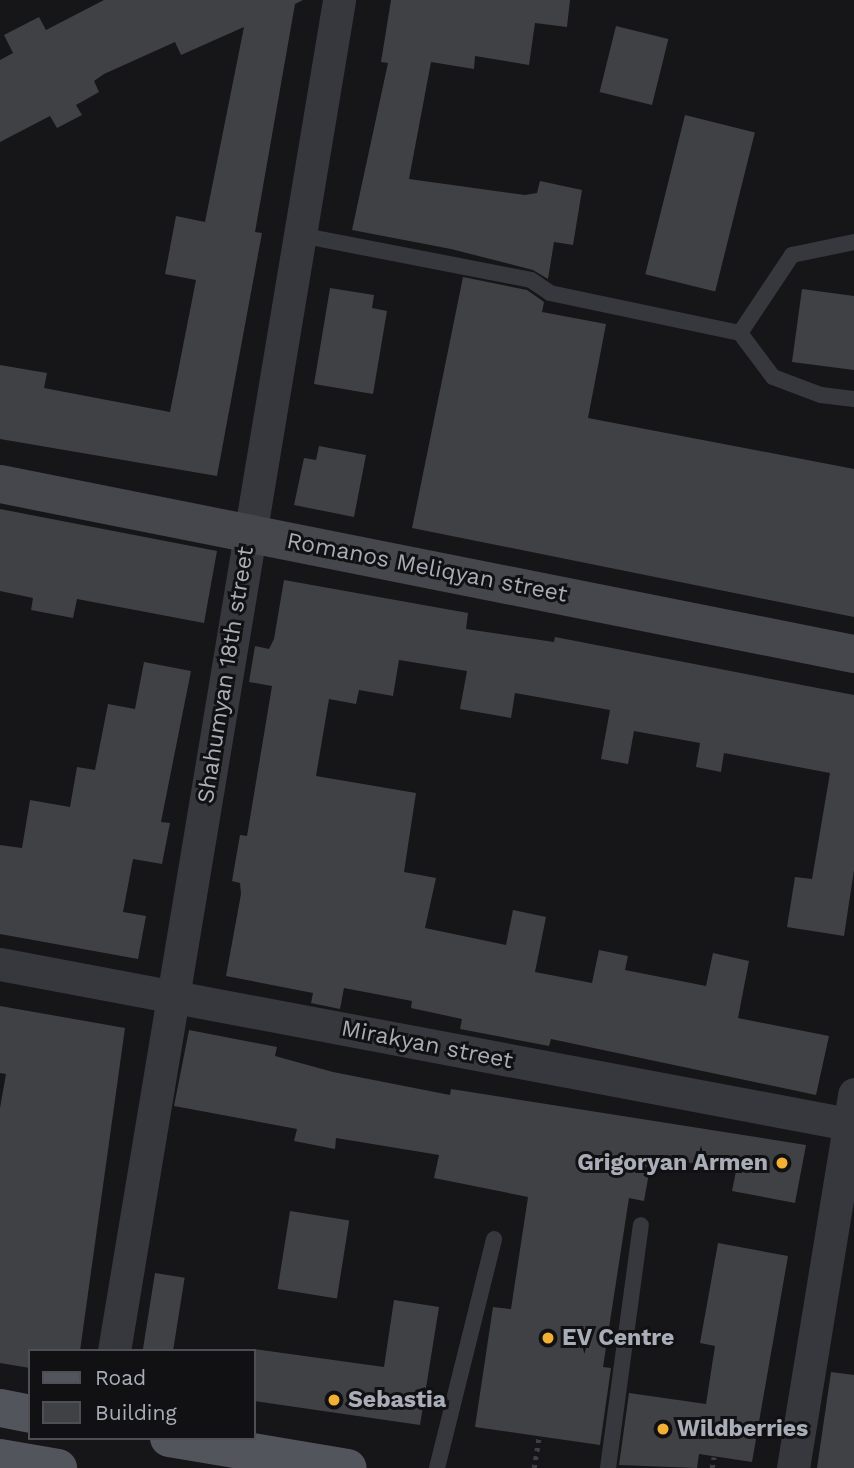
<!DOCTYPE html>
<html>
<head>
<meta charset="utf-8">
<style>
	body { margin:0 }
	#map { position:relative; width:854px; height:1468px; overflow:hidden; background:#161618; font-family:"Work Sans",sans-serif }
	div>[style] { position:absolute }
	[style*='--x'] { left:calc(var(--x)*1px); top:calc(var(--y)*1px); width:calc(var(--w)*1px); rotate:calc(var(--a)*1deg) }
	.building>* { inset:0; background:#404145; transform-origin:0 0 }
	.path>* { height:4.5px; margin-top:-2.25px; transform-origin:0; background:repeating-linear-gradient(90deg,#3d3f44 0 3.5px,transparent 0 8.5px) }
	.lane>* { height:16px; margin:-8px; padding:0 8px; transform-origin:8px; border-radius:8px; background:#37383d }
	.street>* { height:33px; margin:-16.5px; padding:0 16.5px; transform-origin:16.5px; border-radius:16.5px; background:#37383d }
	.secondary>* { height:38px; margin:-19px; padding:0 19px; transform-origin:19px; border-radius:19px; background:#45474d }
	.primary>* { height:38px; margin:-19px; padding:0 19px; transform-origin:19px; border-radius:19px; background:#53555c }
	.dots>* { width:19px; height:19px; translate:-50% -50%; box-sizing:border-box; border:4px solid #111113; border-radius:50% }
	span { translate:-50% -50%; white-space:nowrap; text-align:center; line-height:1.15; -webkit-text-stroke:6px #111113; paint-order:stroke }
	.street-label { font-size:23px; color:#a8adb8 }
	.poi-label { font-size:23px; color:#a8adb8; font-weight:700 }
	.right { translate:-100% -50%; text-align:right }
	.left { translate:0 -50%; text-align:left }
	.legend { position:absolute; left:28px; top:1349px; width:228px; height:91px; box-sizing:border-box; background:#111113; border:2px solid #4d4f55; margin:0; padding:9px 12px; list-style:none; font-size:21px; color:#a8adb8 }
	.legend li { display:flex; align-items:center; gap:14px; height:35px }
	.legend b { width:35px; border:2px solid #4d4f55 }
</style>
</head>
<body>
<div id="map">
	<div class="building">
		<i style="clip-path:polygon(104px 0,303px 0,295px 4px,255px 232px,262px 233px,217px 476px,0 439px,0 365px,47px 373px,44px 388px,170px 412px,196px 280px,165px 274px,176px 216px,205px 222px,244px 27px,181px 55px,175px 42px,104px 74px,94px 81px,99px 92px,76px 105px,82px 115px,57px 128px,50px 116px,0 142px,0 60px,13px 53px,4px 35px,39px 17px,46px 30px)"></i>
		<i style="clip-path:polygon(391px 0,570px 0,567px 27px,535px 23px,529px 65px,475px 56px,474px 69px,431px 62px,409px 179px,525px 195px,537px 193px,540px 181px,582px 190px,573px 245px,554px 242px,548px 279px,533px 270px,451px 249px,352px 230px,388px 63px,381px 62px)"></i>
		<i style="left:616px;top:26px;width:54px;height:68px;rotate:14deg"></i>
		<i style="left:685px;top:115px;width:72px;height:164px;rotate:14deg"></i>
		<i style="clip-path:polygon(463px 277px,527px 290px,544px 302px,542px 312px,606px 324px,588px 418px,854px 469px,854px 617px,412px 528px)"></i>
		<i style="clip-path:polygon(330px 288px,374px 295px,372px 308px,387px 311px,373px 394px,314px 384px)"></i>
		<i style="clip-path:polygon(802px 289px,854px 296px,854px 370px,792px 362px)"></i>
		<i style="clip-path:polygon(319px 446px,366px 455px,354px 517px,294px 505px,304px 458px,316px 460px)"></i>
		<i style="clip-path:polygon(0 509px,217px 551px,204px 623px,77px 599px,73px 618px,31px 610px,33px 598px,0 591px)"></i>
		<i style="clip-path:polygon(284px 580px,468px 613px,466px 629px,554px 642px,555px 637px,854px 695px,854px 870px,844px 936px,787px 927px,795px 877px,812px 879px,830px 773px,724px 753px,721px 772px,696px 767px,700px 743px,634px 731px,628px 764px,601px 759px,610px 710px,515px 693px,511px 718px,460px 709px,467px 671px,399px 660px,393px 696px,359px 690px,356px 704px,329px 699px,316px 776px,416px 793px,404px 872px,436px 878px,425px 928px,506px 945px,513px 910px,546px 917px,535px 972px,592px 983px,599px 950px,628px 956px,625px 970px,706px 986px,713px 953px,749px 961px,738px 1018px,829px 1036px,816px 1095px,551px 1039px,549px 1046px,460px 1029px,462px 1019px,411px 1008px,412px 1001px,344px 988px,340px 1009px,311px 1003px,313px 993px,226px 976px,241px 894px,240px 883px,232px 881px,240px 835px,247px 836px,272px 686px,249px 682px,255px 646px,269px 649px,274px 639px)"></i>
		<i style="clip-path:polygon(144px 662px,191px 671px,161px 822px,170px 823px,162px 864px,133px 859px,123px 912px,146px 916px,138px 959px,0 934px,0 845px,22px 848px,30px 800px,70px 807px,77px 767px,95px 770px,108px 704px,135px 709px)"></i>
		<i style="clip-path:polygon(0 1006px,125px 1028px,80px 1351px,30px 1351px,30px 1368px,0 1363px,0 1108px,6px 1074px,0 1073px)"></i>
		<i style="clip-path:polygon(189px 1030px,277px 1047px,275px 1056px,333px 1072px,450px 1095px,451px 1089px,806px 1145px,795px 1203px,732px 1191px,736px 1171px,652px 1156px,644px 1201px,629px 1198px,603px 1367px,611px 1368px,600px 1445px,475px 1427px,493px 1307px,511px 1309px,528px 1197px,434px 1178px,439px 1155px,336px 1138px,335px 1149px,294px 1141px,297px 1129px,174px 1106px)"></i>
		<i style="left:290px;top:1211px;width:60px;height:79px;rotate:9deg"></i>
		<i style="clip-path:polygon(718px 1243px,788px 1256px,752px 1462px,699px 1454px,697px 1468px,619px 1465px,629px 1393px,706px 1404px,715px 1346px,700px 1343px)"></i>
		<i style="left:155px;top:1273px;width:30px;height:79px;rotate:9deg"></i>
		<i style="clip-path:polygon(394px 1300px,439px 1307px,420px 1425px,254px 1401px,254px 1349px,384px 1367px)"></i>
		<i style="clip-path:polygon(831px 1372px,854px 1375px,854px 1468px,817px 1468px)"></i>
	</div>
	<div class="path">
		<i style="--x:534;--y:1468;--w:31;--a:-81"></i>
		<i style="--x:712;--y:1468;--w:11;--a:-80"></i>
	</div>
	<div class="lane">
		<i style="--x:300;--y:235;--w:235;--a:11"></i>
		<i style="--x:531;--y:280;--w:23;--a:34"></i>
		<i style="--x:550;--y:293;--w:194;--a:11.9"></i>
		<i style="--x:740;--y:333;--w:55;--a:53.1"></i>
		<i style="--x:773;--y:377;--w:51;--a:20.6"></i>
		<i style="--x:821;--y:395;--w:33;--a:7"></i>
		<i style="--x:740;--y:333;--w:94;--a:-56.3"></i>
		<i style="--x:792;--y:255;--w:63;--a:-11.8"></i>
		<i style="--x:437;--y:1468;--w:236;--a:-76"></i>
		<i style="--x:608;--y:1468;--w:245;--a:-82.3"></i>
	</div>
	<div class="street">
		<i style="--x:0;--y:964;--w:869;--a:10.68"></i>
		<i style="--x:114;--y:1351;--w:1370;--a:-80.54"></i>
		<i style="--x:793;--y:1468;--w:379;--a:-80.7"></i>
	</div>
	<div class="secondary">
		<i style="--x:0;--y:484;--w:871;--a:11.26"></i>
	</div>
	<div class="primary">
		<i style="--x:0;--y:1408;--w:31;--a:11"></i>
		<i style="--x:169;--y:1438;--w:181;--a:9.5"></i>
		<i style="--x:0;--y:1458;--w:59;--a:9.8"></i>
	</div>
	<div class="dots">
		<i style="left:782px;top:1163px;background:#f2b134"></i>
		<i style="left:548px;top:1338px;background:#f2b134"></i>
		<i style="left:334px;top:1400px;background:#f2b134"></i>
		<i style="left:663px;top:1429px;background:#f2b134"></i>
	</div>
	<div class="street-label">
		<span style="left:427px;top:568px;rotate:11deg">Romanos Meliqyan street</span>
		<span style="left:226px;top:675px;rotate:-81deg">Shahumyan 18th street</span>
		<span style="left:427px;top:1045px;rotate:11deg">Mirakyan street</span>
	</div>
	<div class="poi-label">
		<span class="right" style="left:768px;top:1163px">Grigoryan Armen</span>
		<span class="left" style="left:562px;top:1338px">EV Centre</span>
		<span class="left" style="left:348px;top:1400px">Sebastia</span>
		<span class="left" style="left:677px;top:1429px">Wildberries</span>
	</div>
	<ul class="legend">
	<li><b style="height:9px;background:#53555c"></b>Road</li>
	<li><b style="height:19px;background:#404145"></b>Building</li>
	</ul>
</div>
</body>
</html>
